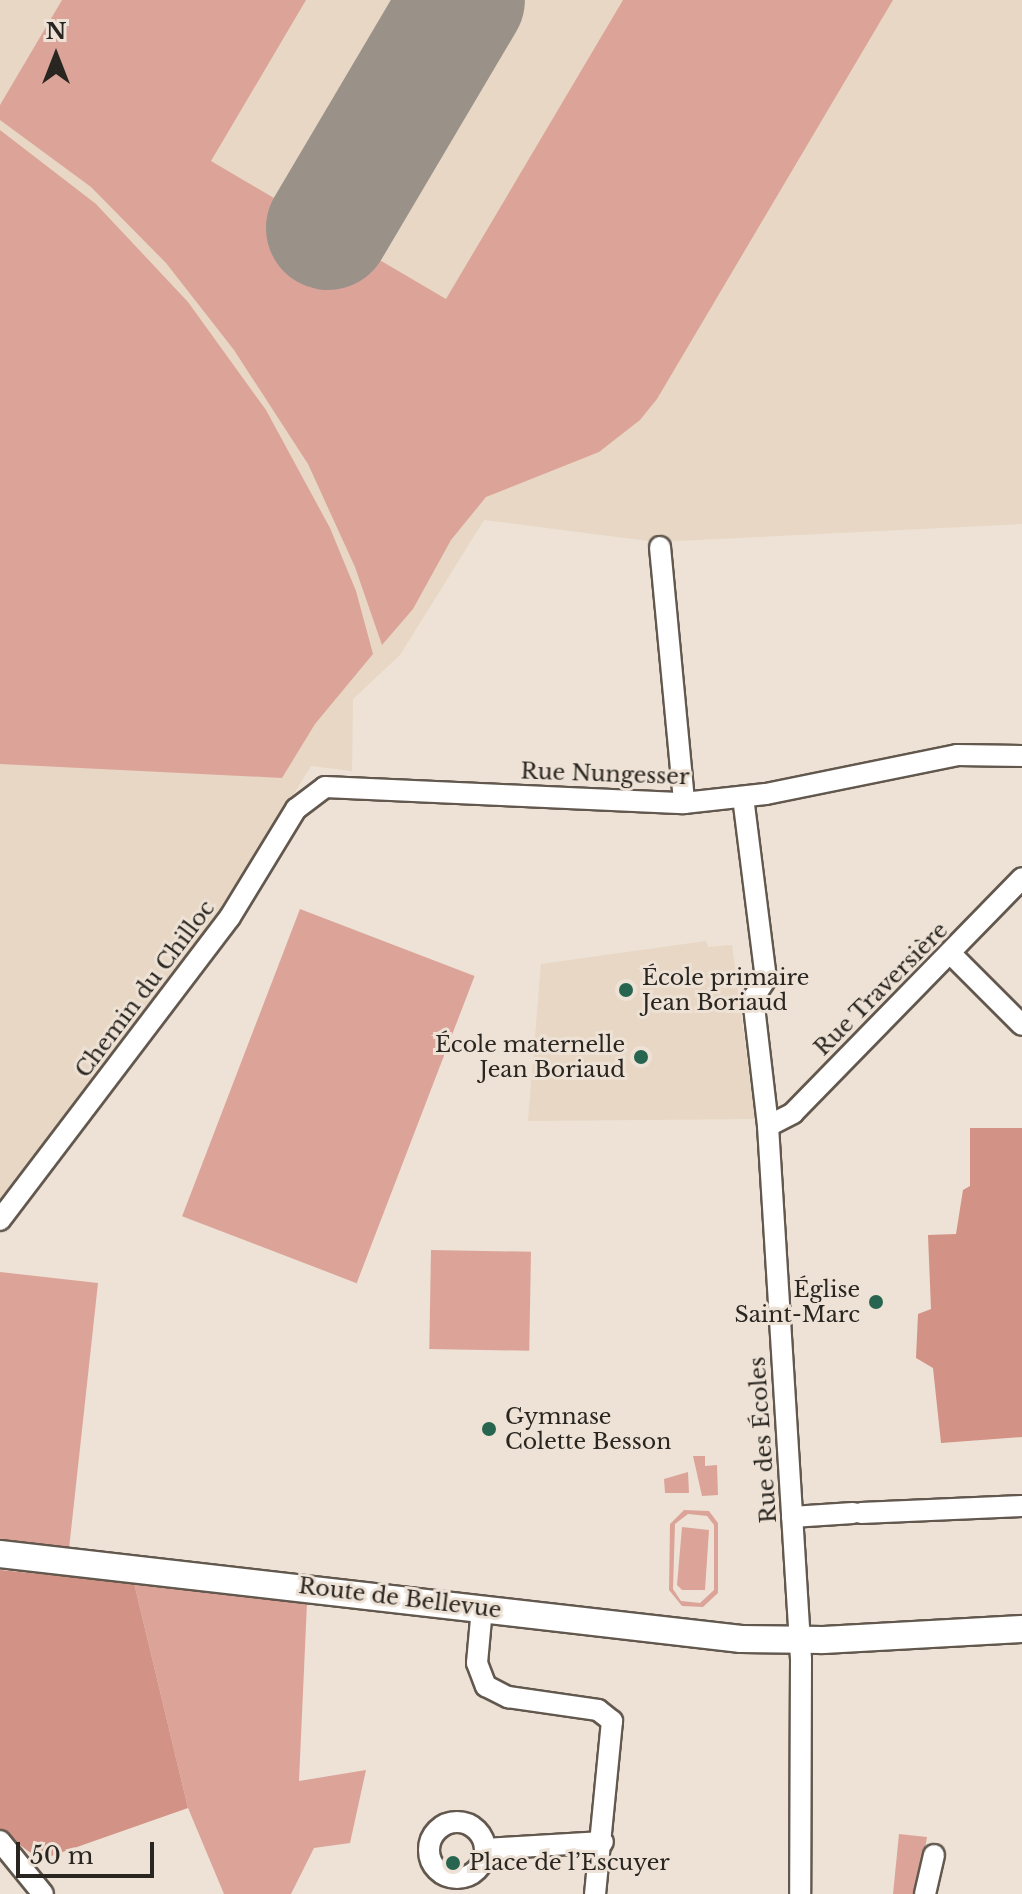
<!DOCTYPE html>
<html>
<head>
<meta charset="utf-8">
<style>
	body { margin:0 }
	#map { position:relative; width:1022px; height:1894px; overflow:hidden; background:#ede2d5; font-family:"Libre Baskerville",serif }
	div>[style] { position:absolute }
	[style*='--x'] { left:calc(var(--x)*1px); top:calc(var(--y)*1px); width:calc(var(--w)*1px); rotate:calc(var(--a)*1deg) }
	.built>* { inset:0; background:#e7d7c4 }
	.green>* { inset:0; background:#dca499; transform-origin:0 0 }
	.forest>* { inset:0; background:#d29285 }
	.runway>* { height:124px; margin:-62px; padding:0 62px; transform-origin:62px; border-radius:62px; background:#9a9288 }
	.roads { filter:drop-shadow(2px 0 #62584e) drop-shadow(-2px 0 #62584e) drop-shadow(0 2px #62584e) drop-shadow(0 -2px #62584e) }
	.minor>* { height:20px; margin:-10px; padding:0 10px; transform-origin:10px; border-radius:10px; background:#fff }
	.minor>.ring { margin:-10px; padding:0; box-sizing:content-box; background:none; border:20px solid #fff; border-radius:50% }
	.tertiary>* { height:26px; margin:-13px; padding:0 13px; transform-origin:13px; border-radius:13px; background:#fff }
	.dots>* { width:22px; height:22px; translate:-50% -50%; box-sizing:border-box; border:4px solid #ede2d5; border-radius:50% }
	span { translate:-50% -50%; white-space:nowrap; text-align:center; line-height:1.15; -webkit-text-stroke:6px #ede2d5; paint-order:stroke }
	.street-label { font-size:22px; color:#292520 }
	.poi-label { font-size:22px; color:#292520 }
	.left { translate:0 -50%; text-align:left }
	.right { translate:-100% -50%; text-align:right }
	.north { position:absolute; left:16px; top:16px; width:80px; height:80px; -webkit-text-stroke:6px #ede2d5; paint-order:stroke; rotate:0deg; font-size:22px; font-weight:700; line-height:32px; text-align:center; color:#292520 }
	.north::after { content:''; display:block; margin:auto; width:28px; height:36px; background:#292520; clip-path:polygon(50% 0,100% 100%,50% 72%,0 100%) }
	.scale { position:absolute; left:16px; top:1842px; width:138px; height:36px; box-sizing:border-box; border:4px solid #292520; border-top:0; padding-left:10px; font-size:24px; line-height:28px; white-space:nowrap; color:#292520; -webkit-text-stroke:6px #ede2d5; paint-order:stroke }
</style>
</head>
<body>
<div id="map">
	<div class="built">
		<i style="clip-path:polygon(0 0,1022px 0,1022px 524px,656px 542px,484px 520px,400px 655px,353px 699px,352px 771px,311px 766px,219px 915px,0 1205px)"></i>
		<i style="clip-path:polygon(706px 941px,708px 947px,732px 945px,755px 1119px,528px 1121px,541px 964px)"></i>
	</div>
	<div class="green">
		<i style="clip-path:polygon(62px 0,306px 0,211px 161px,446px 299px,623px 0,893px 0,657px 399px,640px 420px,599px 452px,486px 497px,451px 540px,413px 609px,382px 645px,355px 567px,308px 464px,234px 350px,166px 263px,91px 187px,0 120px,0 105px)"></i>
		<i style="clip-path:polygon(0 130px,96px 204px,188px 302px,266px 410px,330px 528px,356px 591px,373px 654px,315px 724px,282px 778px,0 764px)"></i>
		<i style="left:300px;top:909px;width:187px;height:329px;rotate:21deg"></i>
		<i style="left:431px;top:1250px;width:100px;height:99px;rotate:1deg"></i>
		<i style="clip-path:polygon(0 1272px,98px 1283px,69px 1549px,0 1541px)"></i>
		<i style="clip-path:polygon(693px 1456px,705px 1456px,705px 1466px,717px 1465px,718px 1495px,702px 1496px)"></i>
		<i style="clip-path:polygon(688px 1472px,689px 1493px,665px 1493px,664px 1479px)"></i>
		<i style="clip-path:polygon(evenodd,684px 1510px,709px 1511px,718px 1523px,718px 1593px,703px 1607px,682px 1606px,669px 1590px,670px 1524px,684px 1510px,688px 1514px,707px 1516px,714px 1525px,714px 1590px,700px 1603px,681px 1601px,673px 1589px,675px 1524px,688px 1514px)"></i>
		<i style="clip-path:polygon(682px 1527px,709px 1530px,705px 1590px,682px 1590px,677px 1585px)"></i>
		<i style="clip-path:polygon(134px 1583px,307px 1603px,299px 1781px,366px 1770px,350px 1843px,314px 1848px,291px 1894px,224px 1894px,188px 1808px)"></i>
		<i style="clip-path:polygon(899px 1834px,927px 1837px,917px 1894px,893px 1894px)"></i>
	</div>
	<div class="forest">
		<i style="clip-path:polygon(970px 1128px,1022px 1128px,1022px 1437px,941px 1443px,933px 1368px,916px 1358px,918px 1314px,931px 1309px,928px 1235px,956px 1234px,963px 1190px,970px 1186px)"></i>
		<i style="clip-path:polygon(0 1570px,134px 1583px,188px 1808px,40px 1860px,0 1830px)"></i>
	</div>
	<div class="runway">
		<i style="--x:328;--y:228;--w:265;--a:-59.4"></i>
	</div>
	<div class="roads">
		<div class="minor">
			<i style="--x:660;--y:547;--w:257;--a:84.6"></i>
			<i style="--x:743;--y:797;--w:183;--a:82.8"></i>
			<i style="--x:766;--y:979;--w:23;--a:124"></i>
			<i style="--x:753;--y:998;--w:129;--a:83.3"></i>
			<i style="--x:768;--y:1126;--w:534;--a:86.46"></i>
			<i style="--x:801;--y:1659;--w:235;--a:90.2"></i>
			<i style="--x:951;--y:954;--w:100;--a:45"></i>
			<i style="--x:768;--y:1126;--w:28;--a:-27"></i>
			<i style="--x:793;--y:1113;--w:328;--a:-45.7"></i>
			<i style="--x:0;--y:1220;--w:380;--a:-52.8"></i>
			<i style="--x:230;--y:917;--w:127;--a:-58.6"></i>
			<i style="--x:296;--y:809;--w:36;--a:-37"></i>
			<i style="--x:325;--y:787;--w:359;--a:2.6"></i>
			<i style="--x:684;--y:803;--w:82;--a:-6.3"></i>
			<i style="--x:766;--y:794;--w:195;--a:-11.5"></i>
			<i style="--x:957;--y:755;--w:65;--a:0.9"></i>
			<i style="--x:861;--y:1513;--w:161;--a:-2.5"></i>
			<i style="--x:792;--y:1517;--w:61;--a:-3.8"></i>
			<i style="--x:482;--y:1608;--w:55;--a:95.2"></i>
			<i style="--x:477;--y:1663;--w:25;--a:69"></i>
			<i style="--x:486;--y:1686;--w:25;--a:27"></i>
			<i style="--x:508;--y:1697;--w:91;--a:8.2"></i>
			<i style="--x:598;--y:1710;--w:18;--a:38"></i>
			<i style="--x:612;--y:1721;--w:174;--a:95.6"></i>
			<i class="ring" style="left:429px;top:1822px;width:36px;height:36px"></i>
			<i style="--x:0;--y:1841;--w:68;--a:50.9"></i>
			<i style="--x:485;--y:1849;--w:118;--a:-3.4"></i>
			<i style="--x:925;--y:1894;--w:40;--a:-77"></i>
		</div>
		<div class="tertiary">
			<i style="--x:0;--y:1554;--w:746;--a:6.54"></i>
			<i style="--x:741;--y:1639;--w:82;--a:0.7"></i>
			<i style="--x:823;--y:1640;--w:199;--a:-3.2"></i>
		</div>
	</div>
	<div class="dots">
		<i style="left:626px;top:990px;background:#286550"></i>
		<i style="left:641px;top:1057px;background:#286550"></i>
		<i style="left:876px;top:1302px;background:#286550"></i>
		<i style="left:489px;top:1429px;background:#286550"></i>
		<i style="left:453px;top:1863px;background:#286550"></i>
	</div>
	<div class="street-label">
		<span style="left:605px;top:774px;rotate:2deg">Rue Nungesser</span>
		<span style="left:145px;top:989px;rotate:-53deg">Chemin du Chilloc</span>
		<span style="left:881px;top:989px;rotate:-45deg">Rue Traversière</span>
		<span style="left:763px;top:1440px;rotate:-94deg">Rue des Écoles</span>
		<span style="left:400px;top:1598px;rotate:7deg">Route de Bellevue</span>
	</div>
	<div class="poi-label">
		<span class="left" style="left:642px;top:990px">École primaire<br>Jean Boriaud</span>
		<span class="right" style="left:625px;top:1057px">École maternelle<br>Jean Boriaud</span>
		<span class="right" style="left:860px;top:1302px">Église<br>Saint-Marc</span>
		<span class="left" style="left:505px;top:1429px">Gymnase<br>Colette Besson</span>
		<span class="left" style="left:469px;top:1863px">Place de l’Escuyer</span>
	</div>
	<div class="north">N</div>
	<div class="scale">50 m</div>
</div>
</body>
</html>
